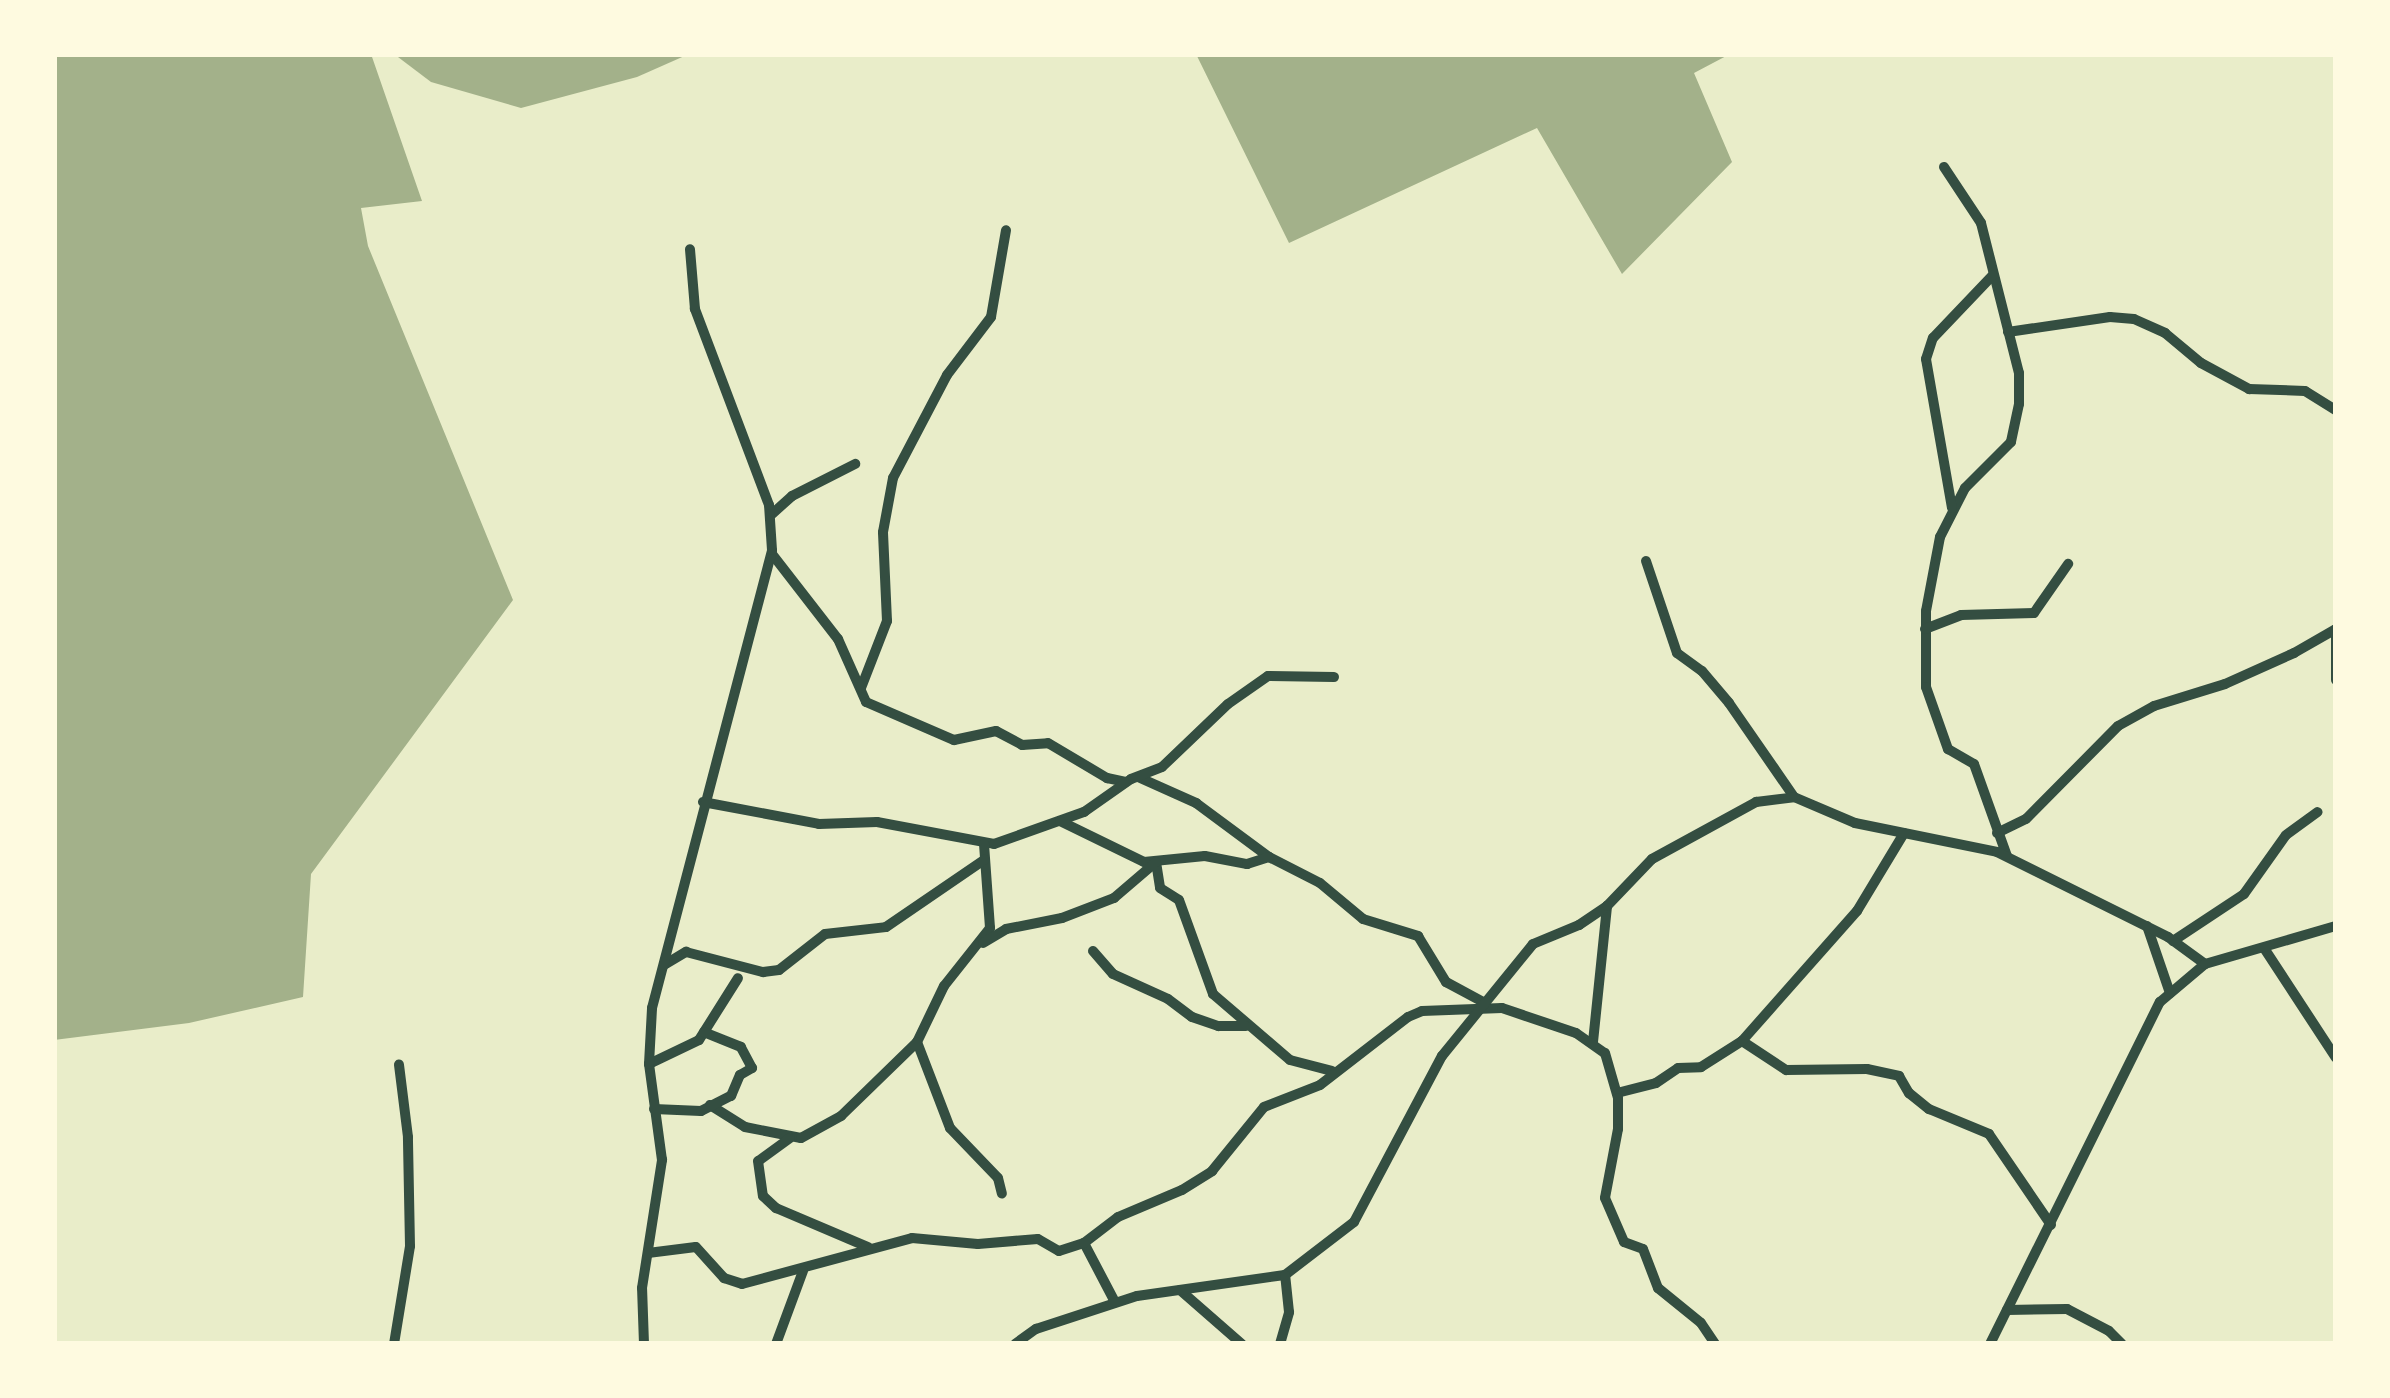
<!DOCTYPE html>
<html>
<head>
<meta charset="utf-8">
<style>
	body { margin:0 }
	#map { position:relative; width:2390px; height:1398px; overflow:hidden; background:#e9edc9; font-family:"Archivo Narrow",sans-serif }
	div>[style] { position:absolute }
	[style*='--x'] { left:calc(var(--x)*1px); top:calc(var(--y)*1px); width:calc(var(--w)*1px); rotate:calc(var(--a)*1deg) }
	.water>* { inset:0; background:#a3b18a }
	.minor>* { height:10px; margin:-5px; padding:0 5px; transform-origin:5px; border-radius:5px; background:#344e41 }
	span { translate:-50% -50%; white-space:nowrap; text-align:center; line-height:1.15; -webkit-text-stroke:12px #fefae0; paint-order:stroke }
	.frame { position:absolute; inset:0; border:57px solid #fefae0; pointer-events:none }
</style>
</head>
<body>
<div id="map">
	<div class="water">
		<i style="clip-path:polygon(54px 54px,371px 54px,422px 201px,361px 208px,368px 246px,513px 600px,311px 874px,303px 997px,189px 1023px,54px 1040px)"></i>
		<i style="clip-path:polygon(394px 54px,689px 54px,637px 77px,521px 108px,431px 82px)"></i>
		<i style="clip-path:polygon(1196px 54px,1730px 54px,1694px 73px,1732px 162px,1622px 274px,1537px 128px,1289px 243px)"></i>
	</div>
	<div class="minor">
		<i style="--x:1944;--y:167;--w:67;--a:56.5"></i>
		<i style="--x:1981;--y:223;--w:155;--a:75.8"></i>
		<i style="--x:2019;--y:373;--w:31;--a:90"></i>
		<i style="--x:2019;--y:404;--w:39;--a:102"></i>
		<i style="--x:2011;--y:442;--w:65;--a:135"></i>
		<i style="--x:1965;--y:488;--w:55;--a:117"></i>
		<i style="--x:1940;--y:537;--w:75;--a:100.7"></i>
		<i style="--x:1926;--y:611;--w:76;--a:90"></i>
		<i style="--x:1926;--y:687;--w:66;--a:70.5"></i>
		<i style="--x:1948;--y:749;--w:30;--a:30"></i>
		<i style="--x:1974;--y:764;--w:98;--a:70.3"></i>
		<i style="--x:2008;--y:332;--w:103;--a:-8.4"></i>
		<i style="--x:2110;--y:317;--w:24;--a:5"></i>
		<i style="--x:2134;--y:319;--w:34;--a:24"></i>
		<i style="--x:2165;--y:333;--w:47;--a:39.8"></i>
		<i style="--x:2201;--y:363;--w:55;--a:28.4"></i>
		<i style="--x:2249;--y:389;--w:56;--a:2"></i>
		<i style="--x:2305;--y:391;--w:36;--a:32"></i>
		<i style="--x:1952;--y:508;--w:151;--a:-99.9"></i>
		<i style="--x:1926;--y:359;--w:22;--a:-72"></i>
		<i style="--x:1933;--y:338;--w:86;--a:-46.4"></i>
		<i style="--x:772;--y:514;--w:27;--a:-42"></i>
		<i style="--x:792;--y:496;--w:71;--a:-26.9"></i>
		<i style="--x:772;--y:554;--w:108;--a:52.2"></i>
		<i style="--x:838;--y:639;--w:69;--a:66"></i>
		<i style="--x:866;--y:702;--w:96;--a:23.4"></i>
		<i style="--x:954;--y:740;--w:43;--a:-12.1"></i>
		<i style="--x:996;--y:731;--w:30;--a:28"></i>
		<i style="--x:1022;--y:745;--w:26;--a:-4"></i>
		<i style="--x:1048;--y:743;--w:69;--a:30.7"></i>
		<i style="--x:1107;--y:778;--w:19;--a:12"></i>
		<i style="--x:1646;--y:561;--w:97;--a:71.4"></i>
		<i style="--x:1677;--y:653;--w:31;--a:36"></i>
		<i style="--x:1702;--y:671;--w:42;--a:49.8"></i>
		<i style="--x:1729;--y:703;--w:114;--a:55.3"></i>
		<i style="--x:1925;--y:629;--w:39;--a:-21"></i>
		<i style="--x:1961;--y:615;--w:73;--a:-1.6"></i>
		<i style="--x:2034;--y:613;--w:60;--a:-55.2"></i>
		<i style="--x:2336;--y:629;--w:51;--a:90"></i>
		<i style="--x:861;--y:688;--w:72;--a:-68.8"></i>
		<i style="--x:887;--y:621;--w:89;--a:-92.6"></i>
		<i style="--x:883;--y:532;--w:55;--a:-79.5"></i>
		<i style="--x:893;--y:478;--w:116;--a:-62.3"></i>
		<i style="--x:947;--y:375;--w:73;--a:-52.8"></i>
		<i style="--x:991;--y:317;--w:88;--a:-80.2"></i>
		<i style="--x:1138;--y:777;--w:64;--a:24.1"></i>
		<i style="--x:1196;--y:803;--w:91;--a:36.5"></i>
		<i style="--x:1269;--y:857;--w:57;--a:27"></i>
		<i style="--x:1320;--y:883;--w:56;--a:39.9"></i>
		<i style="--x:1363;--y:919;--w:58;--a:17.2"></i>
		<i style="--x:1418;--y:936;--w:54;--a:58.7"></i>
		<i style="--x:1446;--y:982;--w:42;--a:28.4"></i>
		<i style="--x:703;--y:802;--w:118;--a:10.7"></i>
		<i style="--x:819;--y:824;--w:58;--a:-2"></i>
		<i style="--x:877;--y:822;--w:119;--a:10.6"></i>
		<i style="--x:994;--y:844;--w:96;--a:-19.6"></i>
		<i style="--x:1084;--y:812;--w:57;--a:-35.1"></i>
		<i style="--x:1131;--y:779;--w:33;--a:-21"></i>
		<i style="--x:1162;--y:767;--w:91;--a:-43.7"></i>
		<i style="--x:1228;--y:704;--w:49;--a:-35"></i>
		<i style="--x:1268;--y:676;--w:66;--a:0.9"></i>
		<i style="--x:1060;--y:821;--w:93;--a:26"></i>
		<i style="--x:1144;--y:862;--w:61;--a:-5.6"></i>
		<i style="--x:1205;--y:856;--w:43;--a:10.8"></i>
		<i style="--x:1247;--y:864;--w:23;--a:-18"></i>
		<i style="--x:1997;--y:833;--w:32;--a:-26"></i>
		<i style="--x:2026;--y:819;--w:131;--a:-45.3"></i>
		<i style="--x:2118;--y:726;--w:41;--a:-29.1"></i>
		<i style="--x:2154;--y:706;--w:74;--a:-17.2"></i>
		<i style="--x:2225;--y:684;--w:76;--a:-24.2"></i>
		<i style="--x:2294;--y:653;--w:48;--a:-29.7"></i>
		<i style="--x:984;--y:844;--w:84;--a:85.9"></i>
		<i style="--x:990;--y:928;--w:74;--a:128.4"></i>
		<i style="--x:944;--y:986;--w:62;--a:115.7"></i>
		<i style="--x:917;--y:1042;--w:92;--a:69"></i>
		<i style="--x:950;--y:1128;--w:69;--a:46.2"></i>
		<i style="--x:998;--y:1178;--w:16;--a:76"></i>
		<i style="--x:1156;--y:862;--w:26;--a:81"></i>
		<i style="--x:1160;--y:888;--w:22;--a:32"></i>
		<i style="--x:1179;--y:900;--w:100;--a:70.1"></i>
		<i style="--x:1213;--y:994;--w:101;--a:40.6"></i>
		<i style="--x:1290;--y:1060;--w:43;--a:14.7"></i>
		<i style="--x:2147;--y:926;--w:71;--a:71.1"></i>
		<i style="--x:2173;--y:941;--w:85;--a:-33.5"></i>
		<i style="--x:2244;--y:894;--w:72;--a:-54.6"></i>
		<i style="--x:2286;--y:835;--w:39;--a:-36"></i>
		<i style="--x:983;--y:943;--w:27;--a:-31"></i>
		<i style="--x:1006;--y:929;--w:57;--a:-11.1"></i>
		<i style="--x:1062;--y:918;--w:56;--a:-21"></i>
		<i style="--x:1114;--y:898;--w:55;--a:-40.6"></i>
		<i style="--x:2264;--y:948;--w:131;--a:56.8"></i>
		<i style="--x:1093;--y:951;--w:30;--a:49"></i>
		<i style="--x:1113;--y:974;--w:60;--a:24.4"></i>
		<i style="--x:1168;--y:999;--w:30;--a:37"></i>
		<i style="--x:1192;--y:1017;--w:28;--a:19"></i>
		<i style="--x:1218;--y:1026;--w:28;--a:0"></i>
		<i style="--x:664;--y:965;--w:26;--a:-31"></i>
		<i style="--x:686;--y:952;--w:80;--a:14.6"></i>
		<i style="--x:763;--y:972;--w:16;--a:-7"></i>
		<i style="--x:779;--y:970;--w:58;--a:-38"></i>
		<i style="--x:825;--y:934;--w:61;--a:-6.5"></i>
		<i style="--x:886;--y:927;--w:119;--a:-34.4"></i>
		<i style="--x:1742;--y:1041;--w:53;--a:33.4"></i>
		<i style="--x:1786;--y:1070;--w:81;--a:-0.7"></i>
		<i style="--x:1867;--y:1069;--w:33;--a:12"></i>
		<i style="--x:1899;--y:1076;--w:20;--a:60"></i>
		<i style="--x:1909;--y:1093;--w:26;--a:39"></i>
		<i style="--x:1929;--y:1109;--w:65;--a:22.6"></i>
		<i style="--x:1989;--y:1134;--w:110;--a:55.7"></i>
		<i style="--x:1593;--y:1042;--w:137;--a:-84.1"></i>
		<i style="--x:649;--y:1064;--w:55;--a:-25.6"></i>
		<i style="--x:699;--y:1040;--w:73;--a:-57.8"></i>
		<i style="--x:1617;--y:1093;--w:40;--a:-14.4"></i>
		<i style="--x:1656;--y:1083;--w:27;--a:-34"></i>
		<i style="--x:1678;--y:1068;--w:23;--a:-2"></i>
		<i style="--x:1701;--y:1067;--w:49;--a:-32.4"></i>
		<i style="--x:1742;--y:1041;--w:174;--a:-48.5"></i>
		<i style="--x:1857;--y:911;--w:91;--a:-58.9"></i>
		<i style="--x:710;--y:1105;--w:41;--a:32.2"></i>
		<i style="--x:745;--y:1127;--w:57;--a:11.1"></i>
		<i style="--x:801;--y:1138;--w:46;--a:-28.8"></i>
		<i style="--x:841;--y:1116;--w:106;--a:-44.2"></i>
		<i style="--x:654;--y:1109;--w:47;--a:2.4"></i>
		<i style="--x:701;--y:1111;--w:34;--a:-27"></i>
		<i style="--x:731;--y:1096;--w:23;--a:-67"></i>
		<i style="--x:740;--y:1075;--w:14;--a:-30"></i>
		<i style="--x:752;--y:1068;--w:24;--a:-118"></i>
		<i style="--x:741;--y:1047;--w:40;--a:-158"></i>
		<i style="--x:790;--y:1138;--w:39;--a:144"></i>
		<i style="--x:758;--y:1161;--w:35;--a:82"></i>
		<i style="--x:763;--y:1196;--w:18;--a:43"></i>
		<i style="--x:776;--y:1208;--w:100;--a:23"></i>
		<i style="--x:1084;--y:1243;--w:67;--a:62.3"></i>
		<i style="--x:648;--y:1253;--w:48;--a:-7.1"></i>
		<i style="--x:696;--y:1247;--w:42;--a:47.9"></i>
		<i style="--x:724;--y:1278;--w:19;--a:18"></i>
		<i style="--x:742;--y:1284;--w:176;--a:-15.1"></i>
		<i style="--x:912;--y:1238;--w:66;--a:5.2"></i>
		<i style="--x:978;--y:1244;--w:60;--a:-4.8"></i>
		<i style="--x:1038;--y:1239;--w:24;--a:30"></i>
		<i style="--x:1059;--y:1251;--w:26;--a:-18"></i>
		<i style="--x:1084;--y:1243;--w:43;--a:-37.4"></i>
		<i style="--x:1118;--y:1217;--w:69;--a:-22.9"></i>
		<i style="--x:1182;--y:1190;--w:36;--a:-32"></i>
		<i style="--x:1212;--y:1171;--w:82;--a:-50.9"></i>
		<i style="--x:1264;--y:1107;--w:60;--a:-21.4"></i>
		<i style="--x:1320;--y:1085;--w:111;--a:-37.7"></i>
		<i style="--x:1408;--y:1017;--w:15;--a:-23"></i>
		<i style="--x:1422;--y:1011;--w:80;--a:-2.1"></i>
		<i style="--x:1502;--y:1008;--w:78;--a:18.7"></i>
		<i style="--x:1576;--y:1033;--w:35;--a:35"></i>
		<i style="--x:1605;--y:1053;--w:47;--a:73.9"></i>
		<i style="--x:1618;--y:1098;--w:31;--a:90"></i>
		<i style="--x:1618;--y:1129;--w:70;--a:100.7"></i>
		<i style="--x:1605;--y:1198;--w:48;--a:66.6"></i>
		<i style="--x:1624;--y:1242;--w:20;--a:20"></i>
		<i style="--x:1643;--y:1249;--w:42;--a:69"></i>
		<i style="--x:1658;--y:1288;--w:55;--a:39.1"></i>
		<i style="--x:1701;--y:1323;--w:25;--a:56"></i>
		<i style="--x:1180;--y:1290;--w:82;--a:41.1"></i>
		<i style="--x:2007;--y:1310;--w:60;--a:-1"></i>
		<i style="--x:2067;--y:1309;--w:47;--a:27.6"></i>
		<i style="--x:2109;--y:1331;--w:18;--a:45"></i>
		<i style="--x:394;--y:1344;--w:99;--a:-80.7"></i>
		<i style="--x:410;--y:1246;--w:109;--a:-91.1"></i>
		<i style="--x:408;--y:1137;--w:73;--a:-97.1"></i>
		<i style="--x:644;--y:1344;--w:56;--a:-92"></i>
		<i style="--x:642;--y:1288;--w:130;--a:-81.1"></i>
		<i style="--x:662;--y:1160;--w:97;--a:-97.7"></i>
		<i style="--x:649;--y:1064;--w:56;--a:-86.9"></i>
		<i style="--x:652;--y:1008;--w:473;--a:-75.3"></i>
		<i style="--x:772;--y:550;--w:45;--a:-93.8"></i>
		<i style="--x:769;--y:505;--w:210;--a:-110.7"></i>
		<i style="--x:695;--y:309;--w:60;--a:-94.8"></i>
		<i style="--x:776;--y:1344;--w:78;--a:-69.7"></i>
		<i style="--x:1015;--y:1344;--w:26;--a:-36"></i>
		<i style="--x:1036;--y:1329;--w:106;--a:-18.1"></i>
		<i style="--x:1137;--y:1296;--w:149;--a:-8.1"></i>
		<i style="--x:1285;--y:1275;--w:87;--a:-37.5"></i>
		<i style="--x:1354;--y:1222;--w:188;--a:-62.1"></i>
		<i style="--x:1442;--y:1056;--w:144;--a:-50.9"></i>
		<i style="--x:1533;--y:944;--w:50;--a:-22.4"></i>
		<i style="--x:1579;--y:925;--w:34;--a:-34"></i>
		<i style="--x:1607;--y:906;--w:65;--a:-46.2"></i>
		<i style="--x:1652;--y:859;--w:119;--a:-28.7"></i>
		<i style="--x:1756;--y:802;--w:38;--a:-7"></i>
		<i style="--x:1794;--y:797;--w:66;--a:23.1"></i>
		<i style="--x:1855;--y:823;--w:145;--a:11.5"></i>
		<i style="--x:1997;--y:852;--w:191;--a:26.4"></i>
		<i style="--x:2168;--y:937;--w:46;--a:36.1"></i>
		<i style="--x:1280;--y:1344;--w:33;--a:-74"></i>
		<i style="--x:1289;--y:1312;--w:37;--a:-96"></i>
		<i style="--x:1990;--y:1344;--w:382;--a:-63.6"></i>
		<i style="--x:2160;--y:1002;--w:59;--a:-40.2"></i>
		<i style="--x:2205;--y:964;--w:136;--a:-16.2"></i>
	</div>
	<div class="frame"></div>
</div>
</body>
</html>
